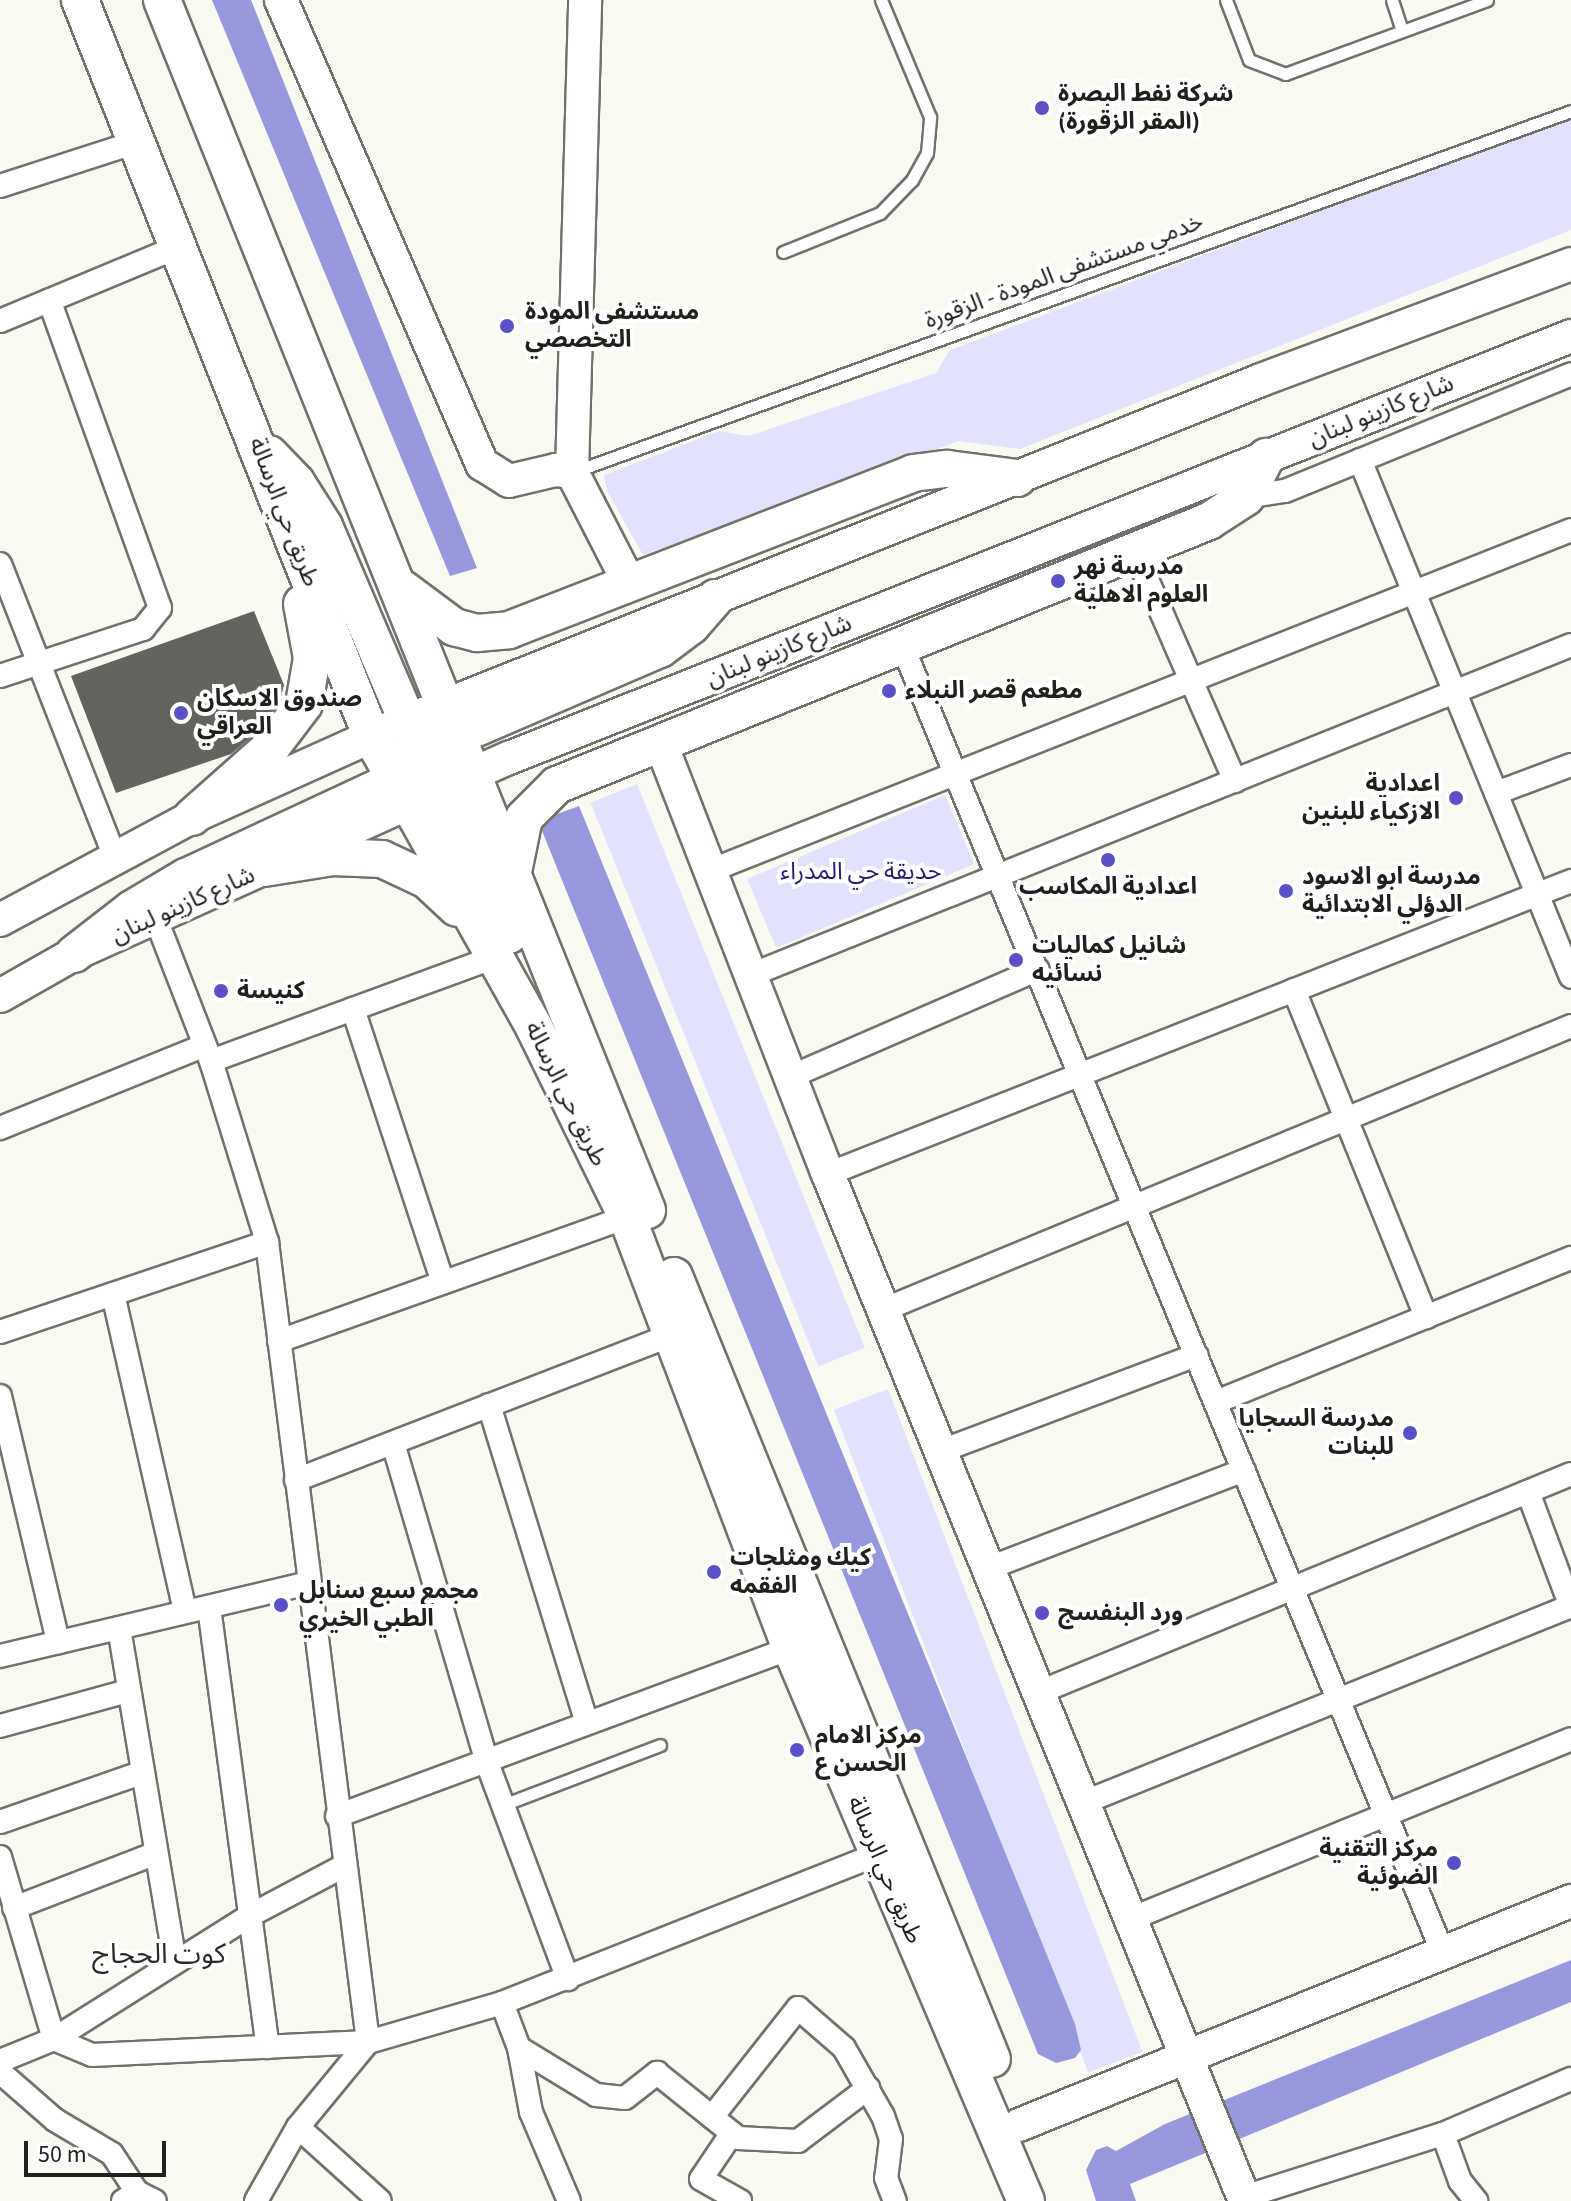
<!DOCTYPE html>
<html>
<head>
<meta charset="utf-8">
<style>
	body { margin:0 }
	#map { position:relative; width:1571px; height:2201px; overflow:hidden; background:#faf9f2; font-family:"Source Sans 3","Noto Sans Arabic",sans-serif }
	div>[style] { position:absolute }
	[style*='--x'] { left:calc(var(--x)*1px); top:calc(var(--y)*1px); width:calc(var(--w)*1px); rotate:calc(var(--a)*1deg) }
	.green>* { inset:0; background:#e0e2fe; transform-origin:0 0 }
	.water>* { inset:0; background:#9799df }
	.building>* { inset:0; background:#64635d }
	.roads { filter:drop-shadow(2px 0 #72716b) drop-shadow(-2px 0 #72716b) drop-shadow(0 2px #72716b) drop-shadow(0 -2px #72716b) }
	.lane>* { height:11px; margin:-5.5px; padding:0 5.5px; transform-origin:5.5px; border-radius:5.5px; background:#fff }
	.street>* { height:22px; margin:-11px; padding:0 11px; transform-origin:11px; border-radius:11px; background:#fff }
	.secondary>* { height:32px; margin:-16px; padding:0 16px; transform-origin:16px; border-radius:16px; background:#fff }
	.primary>* { height:36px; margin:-18px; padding:0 18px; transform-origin:18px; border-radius:18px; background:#fff }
	.dots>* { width:22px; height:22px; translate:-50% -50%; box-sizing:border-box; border:4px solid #fff; border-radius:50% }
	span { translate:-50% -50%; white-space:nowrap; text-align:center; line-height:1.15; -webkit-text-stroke:8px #fff; paint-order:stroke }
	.poi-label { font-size:24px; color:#20201d; font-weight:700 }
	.left { translate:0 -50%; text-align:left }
	.right { translate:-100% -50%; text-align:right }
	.street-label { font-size:24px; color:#20201d }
	.park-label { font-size:24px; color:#291c6d }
	.quarter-label { font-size:28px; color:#2c2a25 }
	.scale { position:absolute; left:24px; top:2141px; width:142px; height:36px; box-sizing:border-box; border:4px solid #20201d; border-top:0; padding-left:10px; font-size:24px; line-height:28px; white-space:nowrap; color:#20201d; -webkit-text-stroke:6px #fff; paint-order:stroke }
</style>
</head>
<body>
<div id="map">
	<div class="green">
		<i style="clip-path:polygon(1571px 117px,1571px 230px,1020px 449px,959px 441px,643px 555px,607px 491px,604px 475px,719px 431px,749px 436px,936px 373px,950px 350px)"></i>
		<i style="left:637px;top:784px;width:608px;height:50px;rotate:68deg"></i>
		<i style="left:945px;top:795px;width:75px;height:215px;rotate:67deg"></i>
		<i style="left:888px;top:1389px;width:710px;height:58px;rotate:69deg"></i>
	</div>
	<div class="water">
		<i style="clip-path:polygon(212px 0,251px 0,477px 568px,450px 576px)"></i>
		<i style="clip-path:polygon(579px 806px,1075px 2024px,1081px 2050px,1075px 2058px,1056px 2063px,1038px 2054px,538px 821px)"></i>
		<i style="clip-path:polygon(1571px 1960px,1571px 2002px,1130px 2184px,1136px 2201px,1096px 2201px,1086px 2170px,1096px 2150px,1107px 2146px,1116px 2151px,1165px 2124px)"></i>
	</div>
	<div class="building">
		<i style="clip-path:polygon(254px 611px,284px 685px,280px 701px,258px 731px,231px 754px,116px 793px,71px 676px)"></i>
	</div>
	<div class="roads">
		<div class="lane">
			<i style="--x:1226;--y:0;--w:64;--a:69"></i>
			<i style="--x:1249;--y:60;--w:39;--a:21"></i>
			<i style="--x:1285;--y:74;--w:215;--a:-20.1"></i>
			<i style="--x:1392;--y:0;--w:32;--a:72"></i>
			<i style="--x:783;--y:252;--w:105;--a:-21.9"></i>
			<i style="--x:880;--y:213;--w:46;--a:-45.9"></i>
			<i style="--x:912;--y:180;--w:31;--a:-61"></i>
			<i style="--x:927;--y:153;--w:36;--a:-85"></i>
			<i style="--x:930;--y:117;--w:127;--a:-112.7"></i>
			<i style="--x:576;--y:471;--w:1058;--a:-19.89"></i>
			<i style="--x:503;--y:1805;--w:168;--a:-20.9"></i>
		</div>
		<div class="street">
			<i style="--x:0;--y:186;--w:140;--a:-17.9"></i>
			<i style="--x:0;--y:321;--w:190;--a:-22.6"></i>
			<i style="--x:1360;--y:460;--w:558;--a:67.8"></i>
			<i style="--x:1246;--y:497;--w:39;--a:-9"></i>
			<i style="--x:1285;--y:491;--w:309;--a:-22.2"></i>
			<i style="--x:1135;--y:552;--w:250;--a:66.4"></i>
			<i style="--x:0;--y:564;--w:315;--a:68.6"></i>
			<i style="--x:902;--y:645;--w:1415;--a:67.53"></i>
			<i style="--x:0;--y:676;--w:151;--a:-18.2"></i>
			<i style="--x:143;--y:629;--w:27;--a:-51"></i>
			<i style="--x:160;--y:608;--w:327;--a:-109.8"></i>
			<i style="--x:1496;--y:793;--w:80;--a:-20.5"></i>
			<i style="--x:712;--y:870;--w:924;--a:-21.59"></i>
			<i style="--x:156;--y:919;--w:152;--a:68.8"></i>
			<i style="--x:211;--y:1061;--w:189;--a:72.8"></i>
			<i style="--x:267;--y:1242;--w:806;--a:82.8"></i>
			<i style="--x:368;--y:2042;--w:110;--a:129.5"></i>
			<i style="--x:298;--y:2127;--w:85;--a:119.6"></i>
			<i style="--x:751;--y:975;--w:884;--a:-21.92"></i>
			<i style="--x:1294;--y:990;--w:353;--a:68"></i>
			<i style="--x:353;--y:1009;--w:288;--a:71.8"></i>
			<i style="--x:211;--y:1061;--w:302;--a:-20.1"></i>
			<i style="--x:790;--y:1077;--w:270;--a:-23.5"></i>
			<i style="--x:0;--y:1128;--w:219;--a:-22"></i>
			<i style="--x:828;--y:1174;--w:799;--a:-21.52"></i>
			<i style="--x:113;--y:1294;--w:326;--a:77.2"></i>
			<i style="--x:883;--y:1310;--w:744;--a:-22.43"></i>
			<i style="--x:0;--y:1332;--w:282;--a:-18.6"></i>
			<i style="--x:279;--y:1341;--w:369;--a:-19.6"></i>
			<i style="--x:0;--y:1396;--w:253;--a:76.7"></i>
			<i style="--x:1216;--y:1402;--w:383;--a:-22.1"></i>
			<i style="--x:489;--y:1405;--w:331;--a:72.9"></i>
			<i style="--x:393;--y:1443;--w:330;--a:73.6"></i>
			<i style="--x:486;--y:1760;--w:234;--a:69.5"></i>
			<i style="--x:941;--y:1451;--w:273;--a:-20.6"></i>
			<i style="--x:296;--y:1480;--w:402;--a:-21.1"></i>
			<i style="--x:1528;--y:1492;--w:123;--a:69.5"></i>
			<i style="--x:989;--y:1568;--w:273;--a:-21"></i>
			<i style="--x:209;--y:1607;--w:444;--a:82.4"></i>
			<i style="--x:119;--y:1628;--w:339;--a:80.5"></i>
			<i style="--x:0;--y:1656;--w:318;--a:-13.3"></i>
			<i style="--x:1040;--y:1692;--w:574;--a:-22.32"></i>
			<i style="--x:0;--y:1726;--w:133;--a:-15.3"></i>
			<i style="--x:1085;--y:1802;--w:524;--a:-21.96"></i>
			<i style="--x:337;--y:1816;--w:484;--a:-20.3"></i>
			<i style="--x:0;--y:1822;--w:149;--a:-19.2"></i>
			<i style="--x:0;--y:1857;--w:190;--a:73.5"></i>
			<i style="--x:54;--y:2039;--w:41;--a:22.8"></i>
			<i style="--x:92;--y:2055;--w:276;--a:-2.7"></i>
			<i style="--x:368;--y:2042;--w:140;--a:-16.2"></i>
			<i style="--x:502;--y:2003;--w:404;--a:-21.6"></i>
			<i style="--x:14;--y:1908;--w:150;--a:-21.1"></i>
			<i style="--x:1133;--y:1918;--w:473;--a:-22.2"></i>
			<i style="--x:502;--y:2003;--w:48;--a:69.3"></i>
			<i style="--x:519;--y:2048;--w:65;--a:79.4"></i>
			<i style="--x:531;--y:2112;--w:97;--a:66.9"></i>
			<i style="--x:519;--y:2048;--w:90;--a:31.4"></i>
			<i style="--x:596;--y:2095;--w:29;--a:6"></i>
			<i style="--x:625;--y:2098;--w:41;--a:-38"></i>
			<i style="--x:657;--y:2073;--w:104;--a:38.7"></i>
			<i style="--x:738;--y:2138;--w:60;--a:2.9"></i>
			<i style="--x:798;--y:2141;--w:88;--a:-37.1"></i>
			<i style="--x:0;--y:2061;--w:58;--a:-22.2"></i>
			<i style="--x:54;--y:2039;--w:233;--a:-32.2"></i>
			<i style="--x:251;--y:1915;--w:103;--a:-27.8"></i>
			<i style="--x:0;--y:2072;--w:73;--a:41.1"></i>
			<i style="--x:55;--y:2120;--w:66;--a:30.8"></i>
			<i style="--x:112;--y:2154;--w:45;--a:56.7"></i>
			<i style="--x:712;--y:2117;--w:139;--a:-51.7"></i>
			<i style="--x:798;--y:2008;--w:61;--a:41"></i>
			<i style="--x:844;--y:2048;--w:78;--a:60.2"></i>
			<i style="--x:883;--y:2116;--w:24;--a:71"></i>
			<i style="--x:891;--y:2139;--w:39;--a:97"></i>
			<i style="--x:886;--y:2178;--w:25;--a:69"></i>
			<i style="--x:298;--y:2127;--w:110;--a:42.1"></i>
			<i style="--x:732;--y:2133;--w:55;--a:124"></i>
			<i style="--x:701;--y:2179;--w:45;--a:29.4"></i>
			<i style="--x:1443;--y:2134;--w:50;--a:70.1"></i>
			<i style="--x:1460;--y:2181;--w:26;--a:51"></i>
			<i style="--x:1244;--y:2197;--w:209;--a:-17.6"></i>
			<i style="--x:1443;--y:2134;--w:139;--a:-23.3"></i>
			<i style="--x:123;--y:2201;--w:17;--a:-33"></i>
			<i style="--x:137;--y:2192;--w:20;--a:27"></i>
		</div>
		<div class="secondary">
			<i style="--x:281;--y:0;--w:506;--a:66.58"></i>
			<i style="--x:482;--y:464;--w:32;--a:32"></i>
			<i style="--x:509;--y:481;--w:48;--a:-13.2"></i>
			<i style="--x:556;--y:470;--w:16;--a:7"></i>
			<i style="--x:572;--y:472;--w:125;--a:62.8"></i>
			<i style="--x:572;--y:472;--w:472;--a:-88.4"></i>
			<i style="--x:661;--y:744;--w:461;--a:68.8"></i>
			<i style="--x:828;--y:1174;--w:1108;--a:67.9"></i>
			<i style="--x:0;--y:920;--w:218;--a:-28.2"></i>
			<i style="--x:192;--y:817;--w:235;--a:-24.2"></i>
			<i style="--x:406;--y:721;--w:920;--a:-21.74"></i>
			<i style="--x:1261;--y:380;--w:331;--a:-20.5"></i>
			<i style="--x:0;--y:996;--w:85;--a:-29.6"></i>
			<i style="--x:74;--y:954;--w:477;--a:-24.3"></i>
			<i style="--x:509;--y:758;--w:1143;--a:-21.67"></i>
			<i style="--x:1019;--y:2125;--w:596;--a:-22.09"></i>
		</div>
		<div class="primary">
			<i style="--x:80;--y:0;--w:794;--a:68.41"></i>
			<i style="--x:372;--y:738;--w:331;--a:60.7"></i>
			<i style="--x:534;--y:1027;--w:212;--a:63.9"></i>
			<i style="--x:627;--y:1217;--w:461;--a:69.2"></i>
			<i style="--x:791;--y:1648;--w:601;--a:66.98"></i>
			<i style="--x:162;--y:0;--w:1304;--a:68.16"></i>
			<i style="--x:269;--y:454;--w:39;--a:46"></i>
			<i style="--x:296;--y:482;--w:52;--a:57.5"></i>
			<i style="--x:324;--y:526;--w:227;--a:66.9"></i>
			<i style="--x:413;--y:735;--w:41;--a:43"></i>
			<i style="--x:443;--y:763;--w:34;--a:17"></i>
			<i style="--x:403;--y:589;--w:64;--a:36.7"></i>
			<i style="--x:454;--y:627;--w:24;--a:15"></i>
			<i style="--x:477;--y:633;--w:32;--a:-5"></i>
			<i style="--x:509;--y:630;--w:433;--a:-21.2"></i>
			<i style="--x:913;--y:473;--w:35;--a:-7"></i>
			<i style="--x:948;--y:469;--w:70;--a:7.4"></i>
			<i style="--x:444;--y:748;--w:21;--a:-39"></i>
			<i style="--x:460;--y:735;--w:218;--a:-23.3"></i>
			<i style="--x:660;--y:649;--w:39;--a:-37"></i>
			<i style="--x:691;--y:626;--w:37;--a:-49"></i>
			<i style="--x:410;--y:754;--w:23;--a:40"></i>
			<i style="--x:428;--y:769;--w:69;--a:60.5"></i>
			<i style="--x:462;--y:829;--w:116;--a:66.1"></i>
			<i style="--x:192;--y:817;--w:108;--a:-41.6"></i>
			<i style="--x:273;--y:745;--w:51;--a:-52.9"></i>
			<i style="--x:304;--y:704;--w:47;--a:-80.1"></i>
			<i style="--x:312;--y:658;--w:55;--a:-100.5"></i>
			<i style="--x:264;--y:868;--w:70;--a:-9.1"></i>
			<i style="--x:333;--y:857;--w:49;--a:2.3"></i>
			<i style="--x:382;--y:859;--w:50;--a:25"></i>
			<i style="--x:427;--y:880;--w:41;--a:43"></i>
			<i style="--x:513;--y:872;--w:55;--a:-78.5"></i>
			<i style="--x:524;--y:818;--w:47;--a:-45"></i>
			<i style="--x:557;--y:785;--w:703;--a:-22.04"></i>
			<i style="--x:1209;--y:521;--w:44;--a:-33"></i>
			<i style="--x:1246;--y:497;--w:45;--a:-63.4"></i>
			<i style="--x:74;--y:954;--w:73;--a:-37.8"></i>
			<i style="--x:132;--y:909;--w:63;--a:-30.7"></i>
			<i style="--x:186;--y:877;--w:230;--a:-24.9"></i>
			<i style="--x:395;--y:780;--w:43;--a:-45.9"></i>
			<i style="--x:425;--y:749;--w:49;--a:-63.4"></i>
			<i style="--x:674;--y:1276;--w:845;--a:67.9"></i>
		</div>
	</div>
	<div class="dots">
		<i style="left:1042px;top:108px;background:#5b50c8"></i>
		<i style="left:507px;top:326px;background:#5b50c8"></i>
		<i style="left:1058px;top:581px;background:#5b50c8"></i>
		<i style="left:889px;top:691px;background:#5b50c8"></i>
		<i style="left:181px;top:713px;background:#5b50c8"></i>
		<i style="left:1456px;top:798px;background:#5b50c8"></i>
		<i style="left:1108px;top:860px;background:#5b50c8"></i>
		<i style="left:1286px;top:891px;background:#5b50c8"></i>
		<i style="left:1016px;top:960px;background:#5b50c8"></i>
		<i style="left:221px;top:991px;background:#5b50c8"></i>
		<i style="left:1410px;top:1433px;background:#5b50c8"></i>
		<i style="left:714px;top:1572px;background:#5b50c8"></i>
		<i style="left:281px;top:1605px;background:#5b50c8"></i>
		<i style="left:1042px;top:1613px;background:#5b50c8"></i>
		<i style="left:797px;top:1750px;background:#5b50c8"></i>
		<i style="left:1454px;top:1863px;background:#5b50c8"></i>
	</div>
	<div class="poi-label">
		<span class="left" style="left:1058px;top:108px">شركة نفط البصرة<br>(المقر الزقورة)</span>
		<span class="left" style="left:525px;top:326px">مستشفى المودة<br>التخصصي</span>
		<span class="left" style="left:1074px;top:581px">مدرسة نهر<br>العلوم الاهلية</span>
		<span class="left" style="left:905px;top:691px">مطعم قصر النبلاء</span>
		<span class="left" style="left:197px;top:713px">صندوق الاسكان<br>العراقي</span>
		<span class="right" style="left:1440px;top:798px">اعدادية<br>الازكياء للبنين</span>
		<span class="left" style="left:1302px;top:891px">مدرسة ابو الاسود<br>الدؤلي الابتدائية</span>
		<span style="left:1108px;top:887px">اعدادية المكاسب</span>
		<span class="left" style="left:1032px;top:960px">شانيل كماليات<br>نسائيه</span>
		<span class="left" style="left:237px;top:991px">كنيسة</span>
		<span class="right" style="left:1394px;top:1433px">مدرسة السجايا<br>للبنات</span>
		<span class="left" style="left:730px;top:1572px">كيك ومثلجات<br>الفقمه</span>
		<span class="left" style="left:299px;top:1605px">مجمع سبع سنابل<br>الطبي الخيري</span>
		<span class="left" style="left:1058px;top:1613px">ورد البنفسج</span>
		<span class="left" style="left:815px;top:1750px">مركز الامام<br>الحسن ع</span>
		<span class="right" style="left:1438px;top:1863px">مركز التقنية<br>الضوئية</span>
	</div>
	<div class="street-label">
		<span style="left:1064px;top:271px;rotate:-20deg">خدمي مستشفى المودة - الزقورة</span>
		<span style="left:1381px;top:411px;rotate:-22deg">شارع كازينو لبنان</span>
		<span style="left:284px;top:512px;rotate:69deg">طريق حي الرسالة</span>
		<span style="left:779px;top:651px;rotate:-22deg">شارع كازينو لبنان</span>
		<span style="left:183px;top:905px;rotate:-24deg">شارع كازينو لبنان</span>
		<span style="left:566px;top:1094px;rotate:64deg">طريق حي الرسالة</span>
		<span style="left:885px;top:1870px;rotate:67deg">طريق حي الرسالة</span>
	</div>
	<div class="park-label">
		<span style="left:861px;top:872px">حديقة حي المدراء</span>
	</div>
	<div class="quarter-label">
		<span style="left:159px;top:1954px">كوت الحجاج</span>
	</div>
	<div class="scale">50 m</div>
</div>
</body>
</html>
